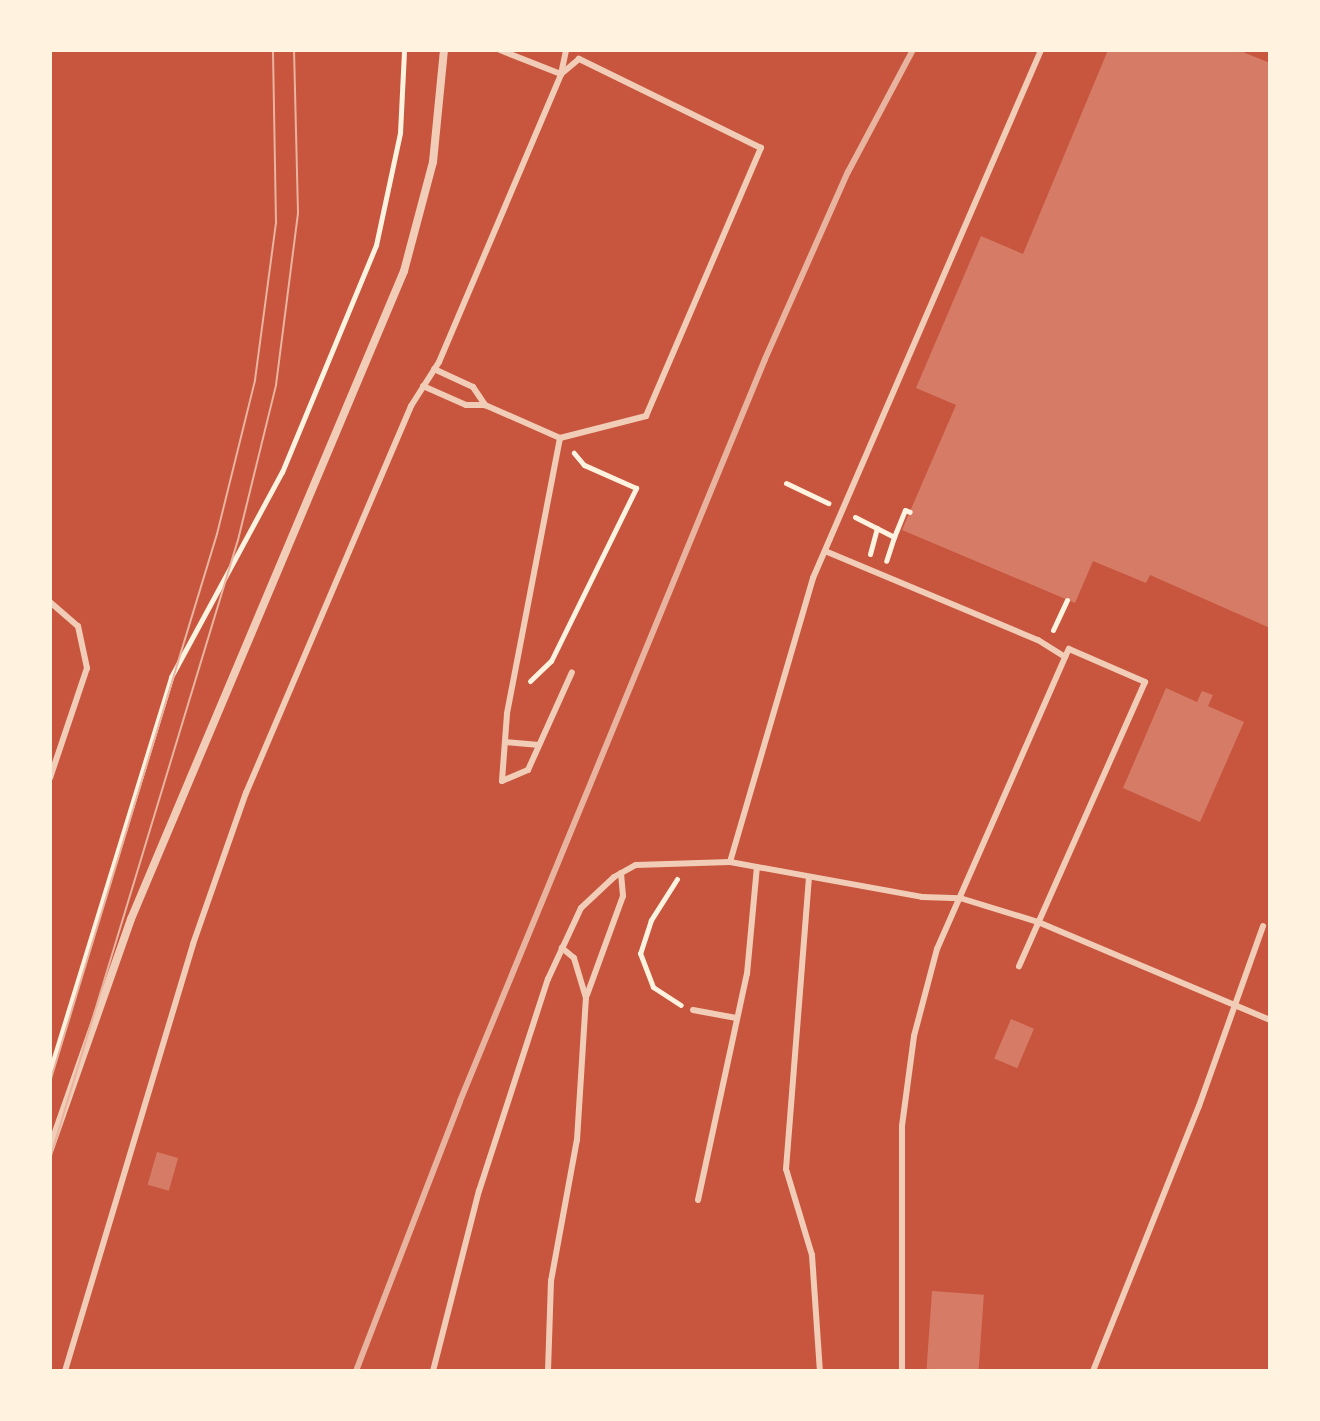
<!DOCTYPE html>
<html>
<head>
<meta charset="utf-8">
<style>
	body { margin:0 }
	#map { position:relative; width:1320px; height:1421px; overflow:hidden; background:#c8553d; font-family:"Fira Sans",sans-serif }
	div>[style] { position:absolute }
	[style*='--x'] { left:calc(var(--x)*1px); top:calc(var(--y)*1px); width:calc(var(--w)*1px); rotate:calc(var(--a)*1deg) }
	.building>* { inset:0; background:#d67c66; transform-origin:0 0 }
	.path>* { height:5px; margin:-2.5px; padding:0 2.5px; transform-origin:2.5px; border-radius:2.5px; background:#fff3e0 }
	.service>* { height:6px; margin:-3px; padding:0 3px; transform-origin:3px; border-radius:3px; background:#f1ccb7 }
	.minor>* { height:8px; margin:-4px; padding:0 4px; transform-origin:4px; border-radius:4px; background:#f1ccb7 }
	.tram>* { height:2px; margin:-1px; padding:0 1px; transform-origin:1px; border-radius:1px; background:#e9b49f }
	.rail>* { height:6px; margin:-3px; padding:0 3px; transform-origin:3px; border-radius:3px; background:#e9b49f }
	span { translate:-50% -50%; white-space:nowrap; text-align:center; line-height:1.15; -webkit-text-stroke:8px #fff3e0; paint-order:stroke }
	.frame { position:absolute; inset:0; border:52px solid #fff3e0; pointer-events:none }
</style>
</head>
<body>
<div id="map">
	<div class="building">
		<i style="clip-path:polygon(1108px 50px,1238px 50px,1270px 63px,1270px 628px,1150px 575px,1146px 583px,1093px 561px,1075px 603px,902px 530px,956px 405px,916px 388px,981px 236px,1023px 254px)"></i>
		<i style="clip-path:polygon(1166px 688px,1197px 702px,1202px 691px,1213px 695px,1208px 706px,1244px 722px,1200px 822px,1123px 788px)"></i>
		<i style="left:1011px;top:1019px;width:25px;height:43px;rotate:23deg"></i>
		<i style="left:157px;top:1152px;width:22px;height:34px;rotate:16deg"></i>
		<i style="left:932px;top:1291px;width:52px;height:78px;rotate:4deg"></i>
	</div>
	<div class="path">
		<i style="--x:786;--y:483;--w:47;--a:25.5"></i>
		<i style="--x:855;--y:517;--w:44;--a:27.1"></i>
		<i style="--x:894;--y:537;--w:25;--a:108"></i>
		<i style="--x:894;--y:537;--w:29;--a:-68"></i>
		<i style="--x:905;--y:510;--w:5;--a:22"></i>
		<i style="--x:870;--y:554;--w:27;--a:-75"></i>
		<i style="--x:1053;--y:630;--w:33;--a:-65"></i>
		<i style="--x:530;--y:681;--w:29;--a:-44"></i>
		<i style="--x:551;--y:661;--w:193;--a:-63.8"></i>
		<i style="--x:636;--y:488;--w:57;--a:-156.1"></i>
		<i style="--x:584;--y:465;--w:16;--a:-130"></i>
		<i style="--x:677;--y:879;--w:49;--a:122.4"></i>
		<i style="--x:651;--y:920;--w:35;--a:108"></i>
		<i style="--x:640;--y:953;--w:36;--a:69"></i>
		<i style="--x:653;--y:987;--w:33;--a:33"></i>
		<i style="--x:50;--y:1071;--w:412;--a:-72.9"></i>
		<i style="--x:171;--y:677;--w:233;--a:-61.6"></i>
		<i style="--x:282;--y:472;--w:246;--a:-67.5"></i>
		<i style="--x:376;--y:245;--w:115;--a:-77.9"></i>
		<i style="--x:400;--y:133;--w:83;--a:-87.2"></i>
	</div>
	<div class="service">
		<i style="--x:500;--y:50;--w:66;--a:21.5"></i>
		<i style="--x:434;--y:369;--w:43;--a:24.8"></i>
		<i style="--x:473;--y:387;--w:22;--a:56"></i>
		<i style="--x:423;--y:386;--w:47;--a:23.8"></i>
		<i style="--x:466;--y:405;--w:19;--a:0"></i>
		<i style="--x:485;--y:405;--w:82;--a:23.7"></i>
		<i style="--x:560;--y:438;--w:89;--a:-14.3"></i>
		<i style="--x:646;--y:416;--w:292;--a:-66.8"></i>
		<i style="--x:761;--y:148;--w:203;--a:-153.9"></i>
		<i style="--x:579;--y:59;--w:23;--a:140"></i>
		<i style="--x:560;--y:438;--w:281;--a:100.9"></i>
		<i style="--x:507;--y:714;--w:67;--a:94.3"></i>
		<i style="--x:502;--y:781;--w:28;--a:-23"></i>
		<i style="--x:528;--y:770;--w:107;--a:-65.8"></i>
		<i style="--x:825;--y:551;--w:231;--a:22.7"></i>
		<i style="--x:1038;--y:640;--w:32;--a:32"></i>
		<i style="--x:50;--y:602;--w:37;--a:41"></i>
		<i style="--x:78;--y:626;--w:43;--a:77.9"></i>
		<i style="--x:87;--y:668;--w:116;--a:108.6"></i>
		<i style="--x:505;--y:742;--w:34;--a:5"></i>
		<i style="--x:730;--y:862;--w:296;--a:-73.7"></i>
		<i style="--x:813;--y:578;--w:575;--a:-66.64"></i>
		<i style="--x:809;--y:877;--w:293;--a:94.5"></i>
		<i style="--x:786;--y:1169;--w:90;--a:73.2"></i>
		<i style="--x:812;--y:1255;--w:116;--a:86.1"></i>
		<i style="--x:587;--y:995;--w:105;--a:-70"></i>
		<i style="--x:623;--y:896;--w:23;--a:-95"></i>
		<i style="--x:693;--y:1010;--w:44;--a:10.5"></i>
		<i style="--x:698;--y:1200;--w:231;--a:-77.8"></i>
		<i style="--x:747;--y:974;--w:107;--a:-84.7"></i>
		<i style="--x:65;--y:1371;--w:446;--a:-73.3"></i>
		<i style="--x:193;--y:944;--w:160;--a:-70.7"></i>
		<i style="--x:246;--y:793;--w:421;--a:-66.9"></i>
		<i style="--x:411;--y:406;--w:52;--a:-57.5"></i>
		<i style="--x:439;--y:362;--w:313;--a:-67"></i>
		<i style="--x:561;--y:74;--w:25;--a:-78"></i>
		<i style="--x:433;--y:1371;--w:186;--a:-75.7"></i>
		<i style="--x:479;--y:1191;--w:223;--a:-72"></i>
		<i style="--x:548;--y:979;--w:78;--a:-65.1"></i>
		<i style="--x:581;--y:908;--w:45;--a:-43.2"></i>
		<i style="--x:614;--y:877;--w:25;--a:-29"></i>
		<i style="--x:636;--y:865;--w:94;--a:-1.8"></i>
		<i style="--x:730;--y:862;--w:195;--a:10.3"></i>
		<i style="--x:922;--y:897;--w:38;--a:2"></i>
		<i style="--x:960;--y:898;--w:82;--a:17.1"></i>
		<i style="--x:1038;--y:922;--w:252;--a:22.9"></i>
		<i style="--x:548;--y:1371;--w:90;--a:-88.1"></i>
		<i style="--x:551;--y:1281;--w:143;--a:-79.6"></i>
		<i style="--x:577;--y:1140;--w:142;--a:-86.4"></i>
		<i style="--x:586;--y:998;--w:42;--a:-106.7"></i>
		<i style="--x:574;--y:958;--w:16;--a:-140"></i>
		<i style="--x:902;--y:1371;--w:245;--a:-90"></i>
		<i style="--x:902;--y:1126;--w:91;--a:-82.4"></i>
		<i style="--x:914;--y:1036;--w:90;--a:-75.2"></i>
		<i style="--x:937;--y:949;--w:328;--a:-66.3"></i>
		<i style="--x:1069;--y:649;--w:83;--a:23.5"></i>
		<i style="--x:1145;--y:682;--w:311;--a:113.9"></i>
		<i style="--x:1093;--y:1371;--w:285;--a:-68.2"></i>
		<i style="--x:1199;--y:1106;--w:191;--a:-70.4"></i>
	</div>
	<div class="minor">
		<i style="--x:50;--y:1149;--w:244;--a:-70.6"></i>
		<i style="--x:131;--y:919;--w:703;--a:-67.15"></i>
		<i style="--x:404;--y:271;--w:113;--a:-75.1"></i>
		<i style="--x:433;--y:162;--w:113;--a:-84.4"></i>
	</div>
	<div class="tram">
		<i style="--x:50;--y:1082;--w:573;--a:-73.05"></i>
		<i style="--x:217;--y:534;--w:159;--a:-76.1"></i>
		<i style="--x:255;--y:380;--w:158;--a:-82.4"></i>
		<i style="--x:276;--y:223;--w:173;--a:-91"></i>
		<i style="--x:50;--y:1159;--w:647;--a:-73.11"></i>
		<i style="--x:238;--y:540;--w:160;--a:-76.2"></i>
		<i style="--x:276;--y:385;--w:173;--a:-82.7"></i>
		<i style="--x:298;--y:213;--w:163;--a:-91.4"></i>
	</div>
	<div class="rail">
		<i style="--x:356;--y:1371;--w:289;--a:-68.9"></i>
		<i style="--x:460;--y:1101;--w:802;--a:-67.65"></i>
		<i style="--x:765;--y:359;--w:205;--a:-66.1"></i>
		<i style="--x:848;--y:172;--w:138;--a:-62"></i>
	</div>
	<div class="frame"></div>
</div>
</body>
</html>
